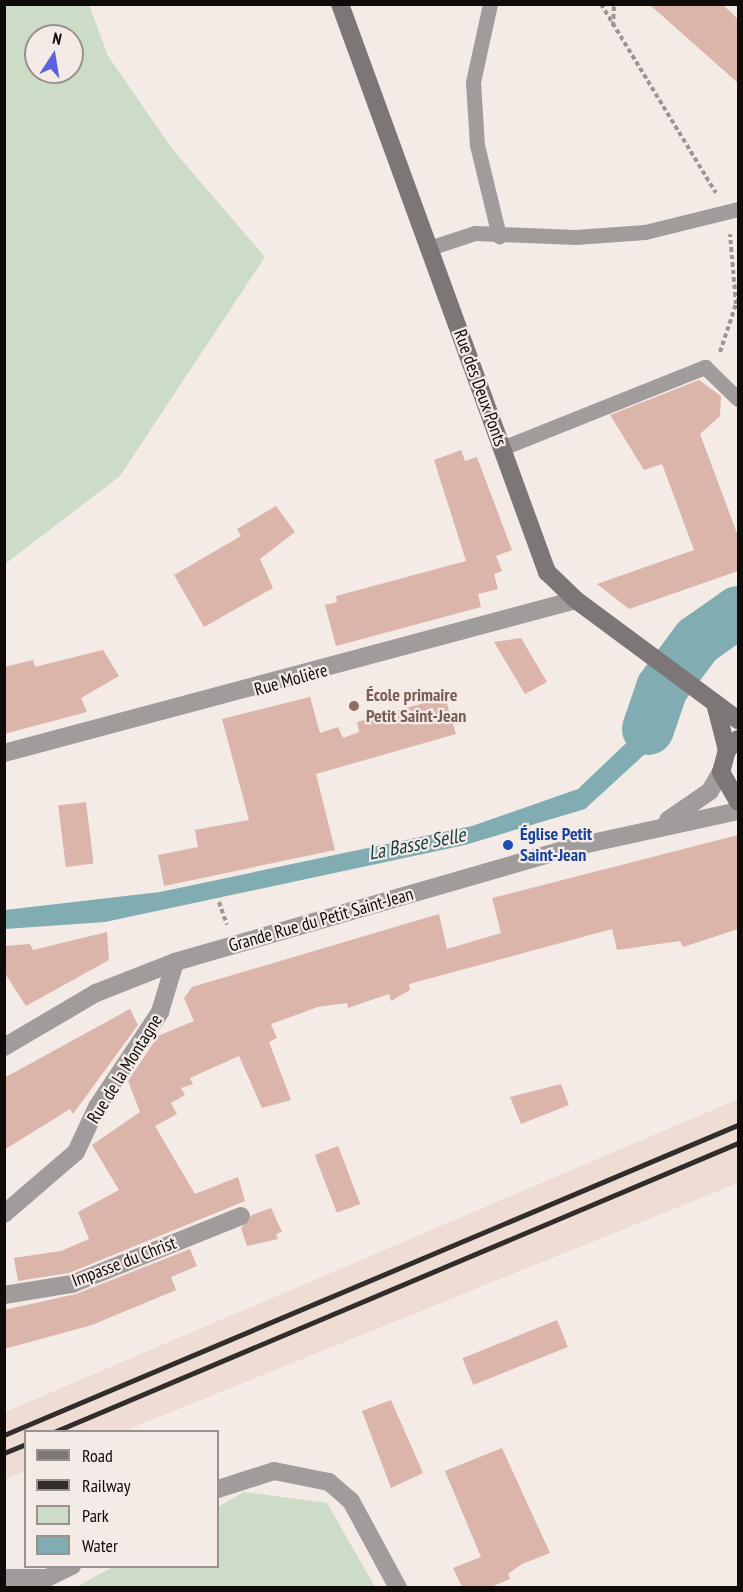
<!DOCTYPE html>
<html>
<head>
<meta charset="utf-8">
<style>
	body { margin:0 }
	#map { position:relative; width:743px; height:1592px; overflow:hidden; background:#f4eae6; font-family:"PT Sans Narrow",sans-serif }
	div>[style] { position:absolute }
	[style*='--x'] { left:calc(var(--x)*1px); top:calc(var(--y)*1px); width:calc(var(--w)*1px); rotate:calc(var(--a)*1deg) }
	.built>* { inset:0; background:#efddd5 }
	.green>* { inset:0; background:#ccdcc6 }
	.water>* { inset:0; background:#81adb2 }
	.river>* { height:52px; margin:-26px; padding:0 26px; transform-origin:26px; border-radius:26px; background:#81adb2 }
	.building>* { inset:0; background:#dbb5a9; transform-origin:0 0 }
	.path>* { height:4px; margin-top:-2px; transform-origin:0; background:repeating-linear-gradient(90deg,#9d9592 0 4.5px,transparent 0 7.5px) }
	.lane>* { height:15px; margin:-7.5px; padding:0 7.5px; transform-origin:7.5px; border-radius:7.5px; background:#a19c9c }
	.street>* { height:18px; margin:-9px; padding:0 9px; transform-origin:9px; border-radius:9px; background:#a19c9c }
	.secondary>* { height:18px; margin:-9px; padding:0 9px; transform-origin:9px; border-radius:9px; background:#7c7676 }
	.rail>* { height:4.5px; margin:-2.25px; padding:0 2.25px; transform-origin:2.25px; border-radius:2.25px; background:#312d2b }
	.dots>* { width:16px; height:16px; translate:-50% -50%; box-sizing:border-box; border:3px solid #f4eae6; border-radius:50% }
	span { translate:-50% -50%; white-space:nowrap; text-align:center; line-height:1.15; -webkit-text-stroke:4.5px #f4eae6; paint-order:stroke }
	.street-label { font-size:18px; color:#0e0b09 }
	.education-label { font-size:18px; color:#785e54; font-weight:700 }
	.left { translate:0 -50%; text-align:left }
	.transit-label { font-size:18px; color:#164399; font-weight:700 }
	.water-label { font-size:20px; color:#174045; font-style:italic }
	.frame { position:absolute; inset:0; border:6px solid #0e0b09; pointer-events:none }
	.legend { position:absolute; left:24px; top:1430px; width:195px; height:138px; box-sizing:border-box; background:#f4eae6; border:2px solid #98918e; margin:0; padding:8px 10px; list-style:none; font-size:18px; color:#0e0b09 }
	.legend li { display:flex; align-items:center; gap:12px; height:30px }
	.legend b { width:30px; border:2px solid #98918e }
	.north { position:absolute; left:24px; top:24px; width:60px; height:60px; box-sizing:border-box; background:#f4eae6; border:2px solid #98918e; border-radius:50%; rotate:12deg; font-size:16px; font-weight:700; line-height:24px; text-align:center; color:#0e0b09 }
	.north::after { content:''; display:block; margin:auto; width:21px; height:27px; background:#5e62da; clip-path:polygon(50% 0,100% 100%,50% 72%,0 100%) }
</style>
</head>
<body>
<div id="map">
	<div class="built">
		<i style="clip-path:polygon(738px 1099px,738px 1183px,124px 1431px,26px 1432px,25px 1471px,5px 1480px,5px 1412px)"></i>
	</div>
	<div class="green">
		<i style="clip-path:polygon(evenodd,5px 4px,89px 5px,108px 56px,173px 150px,265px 257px,120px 476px,5px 564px,5px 4px,36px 36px,72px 36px,72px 72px,36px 72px,36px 36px)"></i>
		<i style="clip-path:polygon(244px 1492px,327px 1503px,375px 1587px,76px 1587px,113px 1567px,218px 1566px,218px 1507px)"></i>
	</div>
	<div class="water">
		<i style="clip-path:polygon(661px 669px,682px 684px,646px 753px,585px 809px,465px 845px,105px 922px,5px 929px,5px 910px,160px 892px,472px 826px,578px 789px,642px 728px)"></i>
	</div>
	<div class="river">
		<i style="--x:648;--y:729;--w:43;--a:-71.1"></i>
		<i style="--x:662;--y:688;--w:59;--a:-53.3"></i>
		<i style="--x:697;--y:641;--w:50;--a:-35.3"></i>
	</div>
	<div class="building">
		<i style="clip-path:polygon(649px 4px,722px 4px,738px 19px,738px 83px)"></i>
		<i style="clip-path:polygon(699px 380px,721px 396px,720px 416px,700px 434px,738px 536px,738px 571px,629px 609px,597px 584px,694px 550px,662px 464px,644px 470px,610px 415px)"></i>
		<i style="clip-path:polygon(461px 450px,465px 461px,477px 457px,512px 550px,496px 556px,502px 571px,494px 574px,498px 589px,478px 594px,481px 607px,336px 646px,325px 605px,337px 602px,336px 596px,466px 561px,434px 460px)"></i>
		<i style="clip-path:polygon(276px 506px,295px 532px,260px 559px,273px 588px,204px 627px,174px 575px,241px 536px,237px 529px)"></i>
		<i style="clip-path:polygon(521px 638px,547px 682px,525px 694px,494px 642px)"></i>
		<i style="clip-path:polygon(103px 650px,119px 676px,81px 698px,87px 712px,4px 734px,4px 667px,33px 660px,35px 667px)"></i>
		<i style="clip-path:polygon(310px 697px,320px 733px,338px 727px,343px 738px,359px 732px,357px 722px,445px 697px,456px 734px,316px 774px,335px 850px,164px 886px,158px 855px,198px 847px,195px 830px,249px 820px,222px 719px)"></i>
		<i style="left:86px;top:802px;width:62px;height:28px;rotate:83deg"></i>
		<i style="clip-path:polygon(738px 835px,738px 929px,683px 947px,680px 941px,617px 950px,612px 929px,409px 984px,410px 990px,391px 1001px,389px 994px,348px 1008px,347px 1003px,318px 1007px,271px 1024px,277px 1038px,269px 1042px,291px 1100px,262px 1108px,239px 1056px,190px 1078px,193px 1084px,181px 1088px,185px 1095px,171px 1103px,177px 1114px,155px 1126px,195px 1194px,238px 1177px,245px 1201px,69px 1273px,18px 1281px,14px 1258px,61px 1251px,89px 1239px,78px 1212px,119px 1190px,92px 1145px,140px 1112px,128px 1081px,158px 1036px,194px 1021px,184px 998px,192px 987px,439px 914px,447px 949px,501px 933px,492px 898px)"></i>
		<i style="clip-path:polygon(107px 932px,109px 960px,26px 1006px,4px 972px,4px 946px,30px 944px,33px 950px)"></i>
		<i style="clip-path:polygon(130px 1009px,138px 1025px,73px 1114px,70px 1109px,4px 1150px,4px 1078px)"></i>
		<i style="clip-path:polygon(561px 1084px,569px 1105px,521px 1124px,510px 1097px)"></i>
		<i style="left:338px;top:1146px;width:62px;height:25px;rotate:69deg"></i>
		<i style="clip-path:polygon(271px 1208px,282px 1232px,276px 1234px,278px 1239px,247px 1246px,241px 1228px,252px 1215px)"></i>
		<i style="clip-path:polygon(190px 1249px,197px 1266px,171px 1277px,176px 1290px,92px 1325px,4px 1349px,4px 1310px,76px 1294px)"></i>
		<i style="left:557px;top:1320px;width:29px;height:102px;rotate:68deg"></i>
		<i style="clip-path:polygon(391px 1400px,423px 1473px,391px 1488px,362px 1411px)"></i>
		<i style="clip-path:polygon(502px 1448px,550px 1553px,522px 1564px,508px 1574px,510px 1579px,491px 1587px,462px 1587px,453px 1568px,481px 1557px,445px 1471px)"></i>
	</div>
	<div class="path">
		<i style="--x:601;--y:4;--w:221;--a:58.7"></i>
		<i style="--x:613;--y:26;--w:22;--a:-87"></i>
		<i style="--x:720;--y:352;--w:51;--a:-71.6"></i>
		<i style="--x:736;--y:304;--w:70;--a:-94.9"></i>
		<i style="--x:219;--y:902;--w:24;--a:71"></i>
	</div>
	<div class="lane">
		<i style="--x:490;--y:4;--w:80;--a:102.3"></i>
		<i style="--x:473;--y:82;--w:63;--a:86.4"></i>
		<i style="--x:477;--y:145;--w:94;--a:76.4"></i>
		<i style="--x:429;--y:248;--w:48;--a:-18.1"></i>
		<i style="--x:475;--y:233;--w:100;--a:2.3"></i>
		<i style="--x:575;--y:237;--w:70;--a:-4.1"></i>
		<i style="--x:645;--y:232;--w:96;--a:-13.9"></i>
		<i style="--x:502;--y:448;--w:219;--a:-21.8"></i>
		<i style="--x:705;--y:367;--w:46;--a:44.1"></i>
	</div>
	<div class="street">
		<i style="--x:4;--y:753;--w:592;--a:-14.98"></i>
		<i style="--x:668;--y:820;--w:51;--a:-34.6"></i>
		<i style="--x:710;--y:791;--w:22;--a:-60"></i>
		<i style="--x:4;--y:1047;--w:107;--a:-30.4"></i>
		<i style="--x:96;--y:993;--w:85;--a:-21.4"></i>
		<i style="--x:175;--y:962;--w:419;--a:-16.1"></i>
		<i style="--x:578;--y:846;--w:164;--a:-12.3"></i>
		<i style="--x:4;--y:1214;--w:95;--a:-40.7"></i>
		<i style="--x:76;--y:1152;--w:50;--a:-65"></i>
		<i style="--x:97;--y:1107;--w:114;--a:-56.4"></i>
		<i style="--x:160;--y:1012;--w:52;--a:-73.3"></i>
		<i style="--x:4;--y:1295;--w:69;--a:-9.2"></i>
		<i style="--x:72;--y:1284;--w:182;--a:-21.9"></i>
		<i style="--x:218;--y:1489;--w:59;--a:-17.8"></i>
		<i style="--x:274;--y:1471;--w:56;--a:11.3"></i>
		<i style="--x:329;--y:1482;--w:29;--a:41"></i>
		<i style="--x:351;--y:1501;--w:99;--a:61.6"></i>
		<i style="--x:4;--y:1578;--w:43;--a:0"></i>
		<i style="--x:47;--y:1578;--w:28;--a:-26"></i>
	</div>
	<div class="secondary">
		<i style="--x:340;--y:4;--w:605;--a:69.98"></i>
		<i style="--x:547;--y:572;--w:40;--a:44"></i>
		<i style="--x:576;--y:600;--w:202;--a:36.5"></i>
		<i style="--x:715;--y:703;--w:49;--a:75.7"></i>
		<i style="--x:738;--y:739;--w:16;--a:135"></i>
		<i style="--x:727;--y:750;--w:23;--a:105"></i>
		<i style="--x:721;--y:772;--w:34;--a:60"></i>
	</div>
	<div class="rail">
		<i style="--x:54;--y:1432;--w:743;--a:-22.9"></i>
		<i style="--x:4;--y:1435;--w:797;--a:-22.9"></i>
		<i style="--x:4;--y:1453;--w:24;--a:-22"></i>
	</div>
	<div class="dots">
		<i style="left:354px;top:706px;background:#8d6e63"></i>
		<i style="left:508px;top:845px;background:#1a4fb4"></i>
	</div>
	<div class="street-label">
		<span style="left:480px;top:388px;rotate:70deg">Rue des Deux Ponts</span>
		<span style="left:291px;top:680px;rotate:-16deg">Rue Molière</span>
		<span style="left:321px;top:920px;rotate:-16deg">Grande Rue du Petit Saint-Jean</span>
		<span style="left:125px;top:1069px;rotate:-58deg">Rue de la Montagne</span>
		<span style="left:124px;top:1262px;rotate:-21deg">Impasse du Christ</span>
	</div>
	<div class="education-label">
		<span class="left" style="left:366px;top:706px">École primaire<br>Petit Saint-Jean</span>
	</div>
	<div class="transit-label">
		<span class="left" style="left:520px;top:845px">Église Petit<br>Saint-Jean</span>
	</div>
	<div class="water-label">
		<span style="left:417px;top:844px;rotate:-11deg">La Basse Selle</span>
	</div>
	<div class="frame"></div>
	<ul class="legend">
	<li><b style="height:8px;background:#7c7676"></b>Road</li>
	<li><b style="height:8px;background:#312d2b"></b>Railway</li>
	<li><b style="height:16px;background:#ccdcc6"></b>Park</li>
	<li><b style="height:16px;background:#81adb2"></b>Water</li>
	</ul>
	<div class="north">N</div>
</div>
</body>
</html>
